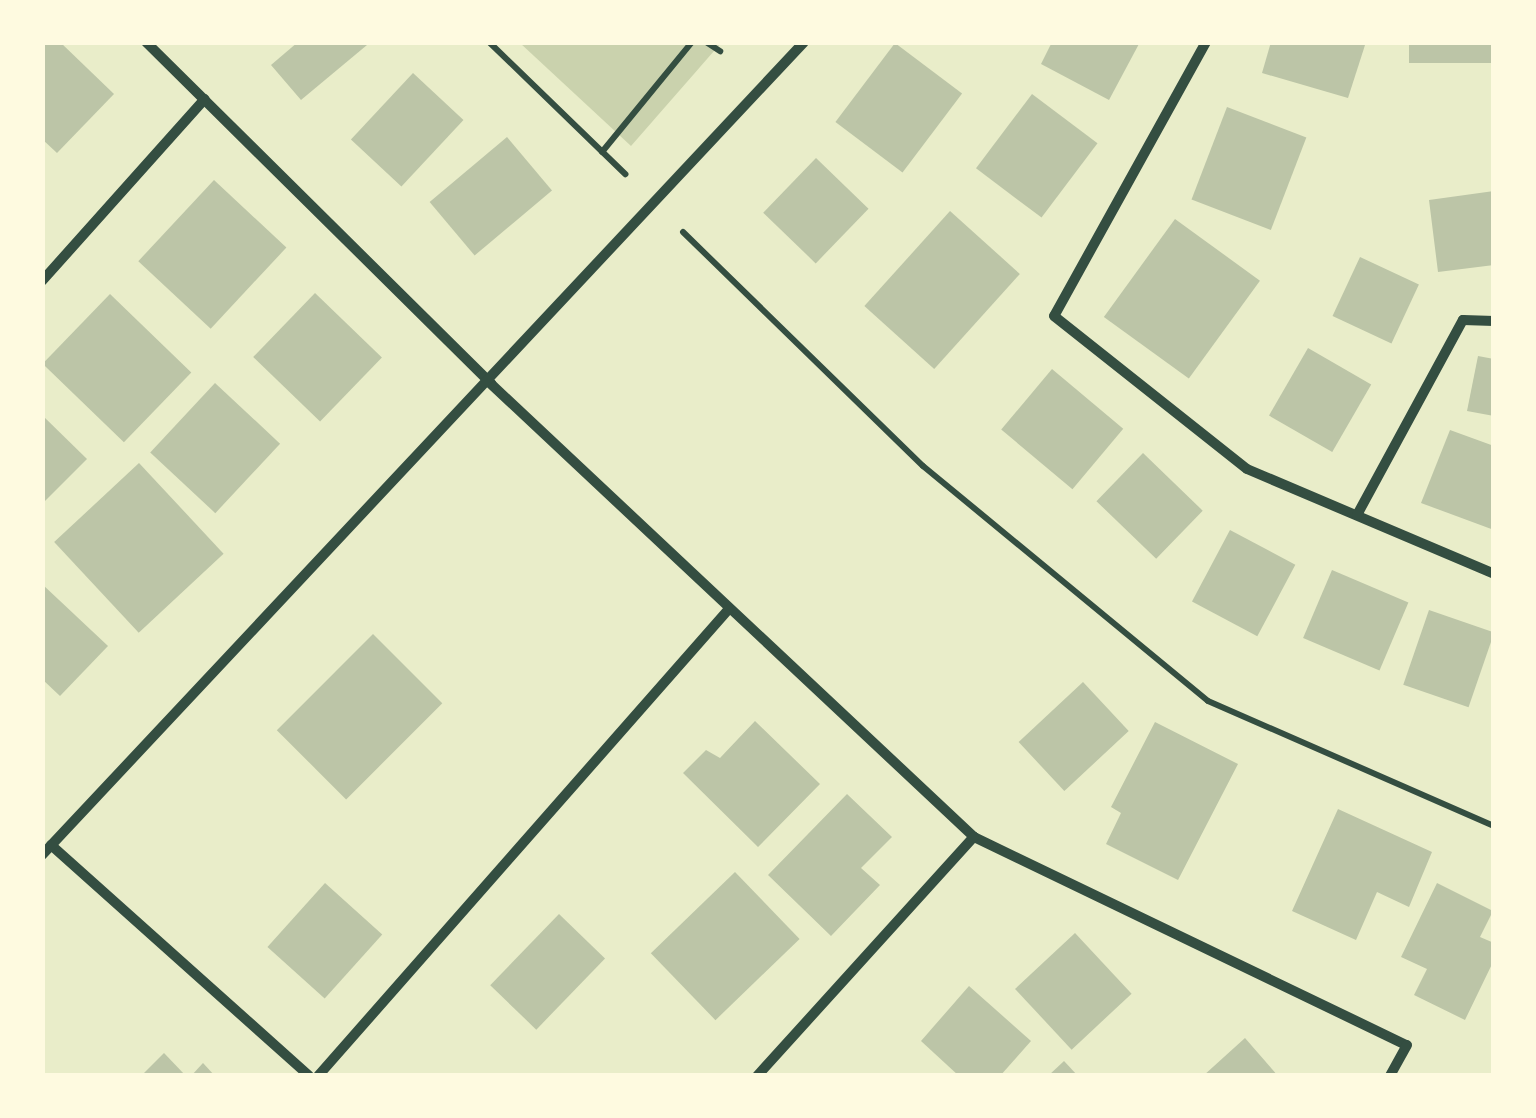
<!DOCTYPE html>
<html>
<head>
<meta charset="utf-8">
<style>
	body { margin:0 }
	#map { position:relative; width:1536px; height:1118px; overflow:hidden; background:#e9edc9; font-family:Inter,sans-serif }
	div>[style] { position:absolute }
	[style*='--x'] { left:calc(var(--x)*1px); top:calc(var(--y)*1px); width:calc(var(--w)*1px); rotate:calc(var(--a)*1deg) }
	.green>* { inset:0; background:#cad2ad }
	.building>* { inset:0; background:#bcc5a7; transform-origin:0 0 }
	.path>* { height:6px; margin:-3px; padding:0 3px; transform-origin:3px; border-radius:3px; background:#344e41 }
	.minor>* { height:10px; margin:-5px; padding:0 5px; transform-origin:5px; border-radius:5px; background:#344e41 }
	span { translate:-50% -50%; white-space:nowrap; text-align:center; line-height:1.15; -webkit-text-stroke:9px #fefae0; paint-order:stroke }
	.frame { position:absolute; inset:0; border:45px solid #fefae0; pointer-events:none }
</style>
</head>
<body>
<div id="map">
	<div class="green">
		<i style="clip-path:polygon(520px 43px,721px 43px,631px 146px)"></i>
	</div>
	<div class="building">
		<i style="clip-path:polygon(60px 42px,114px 94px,57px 153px,42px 139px,42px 44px)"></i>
		<i style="clip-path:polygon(298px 42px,364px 42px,367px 45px,301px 100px,271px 65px)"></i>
		<i style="clip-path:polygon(1052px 42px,1140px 42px,1109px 100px,1041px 64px)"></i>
		<i style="clip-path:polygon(1271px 42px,1366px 42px,1348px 98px,1262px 73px)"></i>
		<i style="left:1409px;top:42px;width:85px;height:21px"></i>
		<i style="left:895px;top:43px;width:84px;height:99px;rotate:37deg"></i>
		<i style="left:413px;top:73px;width:69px;height:91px;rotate:43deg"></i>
		<i style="left:1032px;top:94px;width:82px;height:93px;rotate:37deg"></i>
		<i style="left:1227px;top:107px;width:85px;height:99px;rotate:21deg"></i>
		<i style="left:507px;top:137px;width:70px;height:101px;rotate:50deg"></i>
		<i style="left:816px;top:158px;width:73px;height:76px;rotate:44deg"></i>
		<i style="left:214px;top:180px;width:99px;height:111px;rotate:43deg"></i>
		<i style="clip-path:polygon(1494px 191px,1494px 265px,1438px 272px,1429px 200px)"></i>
		<i style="left:950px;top:211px;width:94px;height:128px;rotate:42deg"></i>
		<i style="left:1175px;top:219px;width:105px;height:121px;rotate:36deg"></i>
		<i style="left:1360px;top:257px;width:65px;height:65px;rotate:25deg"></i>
		<i style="left:315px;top:293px;width:93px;height:89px;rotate:44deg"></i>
		<i style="left:110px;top:294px;width:113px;height:97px;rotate:44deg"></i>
		<i style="left:1308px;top:348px;width:73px;height:78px;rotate:30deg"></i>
		<i style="clip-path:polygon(1478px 356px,1494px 359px,1494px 416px,1467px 411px)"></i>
		<i style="left:1052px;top:369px;width:93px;height:79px;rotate:40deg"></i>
		<i style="left:215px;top:383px;width:89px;height:95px;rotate:43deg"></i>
		<i style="clip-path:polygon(42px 415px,87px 459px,42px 504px)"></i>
		<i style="clip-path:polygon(1450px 430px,1494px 446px,1494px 530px,1421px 503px)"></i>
		<i style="left:1143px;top:453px;width:83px;height:67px;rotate:44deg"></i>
		<i style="left:139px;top:463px;width:124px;height:116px;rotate:47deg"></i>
		<i style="left:1230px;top:530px;width:74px;height:81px;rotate:28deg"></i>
		<i style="left:1332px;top:570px;width:83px;height:74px;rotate:23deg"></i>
		<i style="clip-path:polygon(42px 584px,108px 646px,60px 696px,42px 679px)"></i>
		<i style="left:1429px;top:610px;width:69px;height:79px;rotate:19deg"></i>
		<i style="left:373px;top:634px;width:98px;height:136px;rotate:45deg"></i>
		<i style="left:1083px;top:682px;width:67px;height:88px;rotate:47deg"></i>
		<i style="clip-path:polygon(755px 721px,820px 784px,758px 847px,683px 773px,706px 750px,720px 758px)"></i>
		<i style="clip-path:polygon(1155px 722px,1238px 764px,1178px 880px,1106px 844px,1121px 813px,1111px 807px)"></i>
		<i style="clip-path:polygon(847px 794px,892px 837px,861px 868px,880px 885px,831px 936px,768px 875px)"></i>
		<i style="clip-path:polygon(1338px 809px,1432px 852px,1409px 907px,1377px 892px,1356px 940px,1292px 911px)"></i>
		<i style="left:735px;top:872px;width:93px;height:117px;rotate:46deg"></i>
		<i style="left:325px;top:883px;width:77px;height:86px;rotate:42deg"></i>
		<i style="clip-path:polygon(1437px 883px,1493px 911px,1480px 937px,1494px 943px,1494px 960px,1465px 1020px,1414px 995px,1427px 969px,1401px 957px)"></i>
		<i style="left:559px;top:914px;width:64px;height:99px;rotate:44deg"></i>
		<i style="left:1075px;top:933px;width:83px;height:82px;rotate:47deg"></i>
		<i style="clip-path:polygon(969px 986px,1031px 1041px,1000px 1076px,959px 1076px,921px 1041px)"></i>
		<i style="clip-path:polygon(1245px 1038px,1278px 1076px,1203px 1076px)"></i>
		<i style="clip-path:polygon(164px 1053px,186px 1076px,141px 1076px)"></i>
		<i style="clip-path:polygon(1064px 1061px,1078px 1076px,1048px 1076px)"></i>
		<i style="clip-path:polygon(203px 1063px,215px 1076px,191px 1076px)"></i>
	</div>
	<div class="path">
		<i style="--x:489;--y:42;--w:190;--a:44.1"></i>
		<i style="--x:706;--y:42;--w:17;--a:33"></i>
		<i style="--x:602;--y:152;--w:142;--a:-50.7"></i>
		<i style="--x:683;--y:232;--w:335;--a:44.3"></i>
		<i style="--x:923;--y:466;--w:369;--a:39.5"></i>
		<i style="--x:1208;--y:701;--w:312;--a:23.6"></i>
	</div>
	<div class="minor">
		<i style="--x:146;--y:42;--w:486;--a:44.7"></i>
		<i style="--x:491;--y:384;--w:662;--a:43.16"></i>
		<i style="--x:974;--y:837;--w:480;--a:25.7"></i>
		<i style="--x:1407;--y:1045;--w:35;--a:119"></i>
		<i style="--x:1206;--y:42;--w:313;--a:119"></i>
		<i style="--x:1054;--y:316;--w:246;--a:38.4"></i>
		<i style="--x:1247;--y:469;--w:268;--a:23"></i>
		<i style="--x:42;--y:281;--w:244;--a:-48.2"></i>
		<i style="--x:1357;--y:515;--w:222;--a:-61.5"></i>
		<i style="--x:1463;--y:320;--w:31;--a:2"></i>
		<i style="--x:51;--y:845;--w:346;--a:41.8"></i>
		<i style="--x:42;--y:855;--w:1114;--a:-46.85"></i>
		<i style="--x:318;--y:1076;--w:621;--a:-48.66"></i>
		<i style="--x:757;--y:1076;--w:323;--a:-47.8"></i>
	</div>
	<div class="frame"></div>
</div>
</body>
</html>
